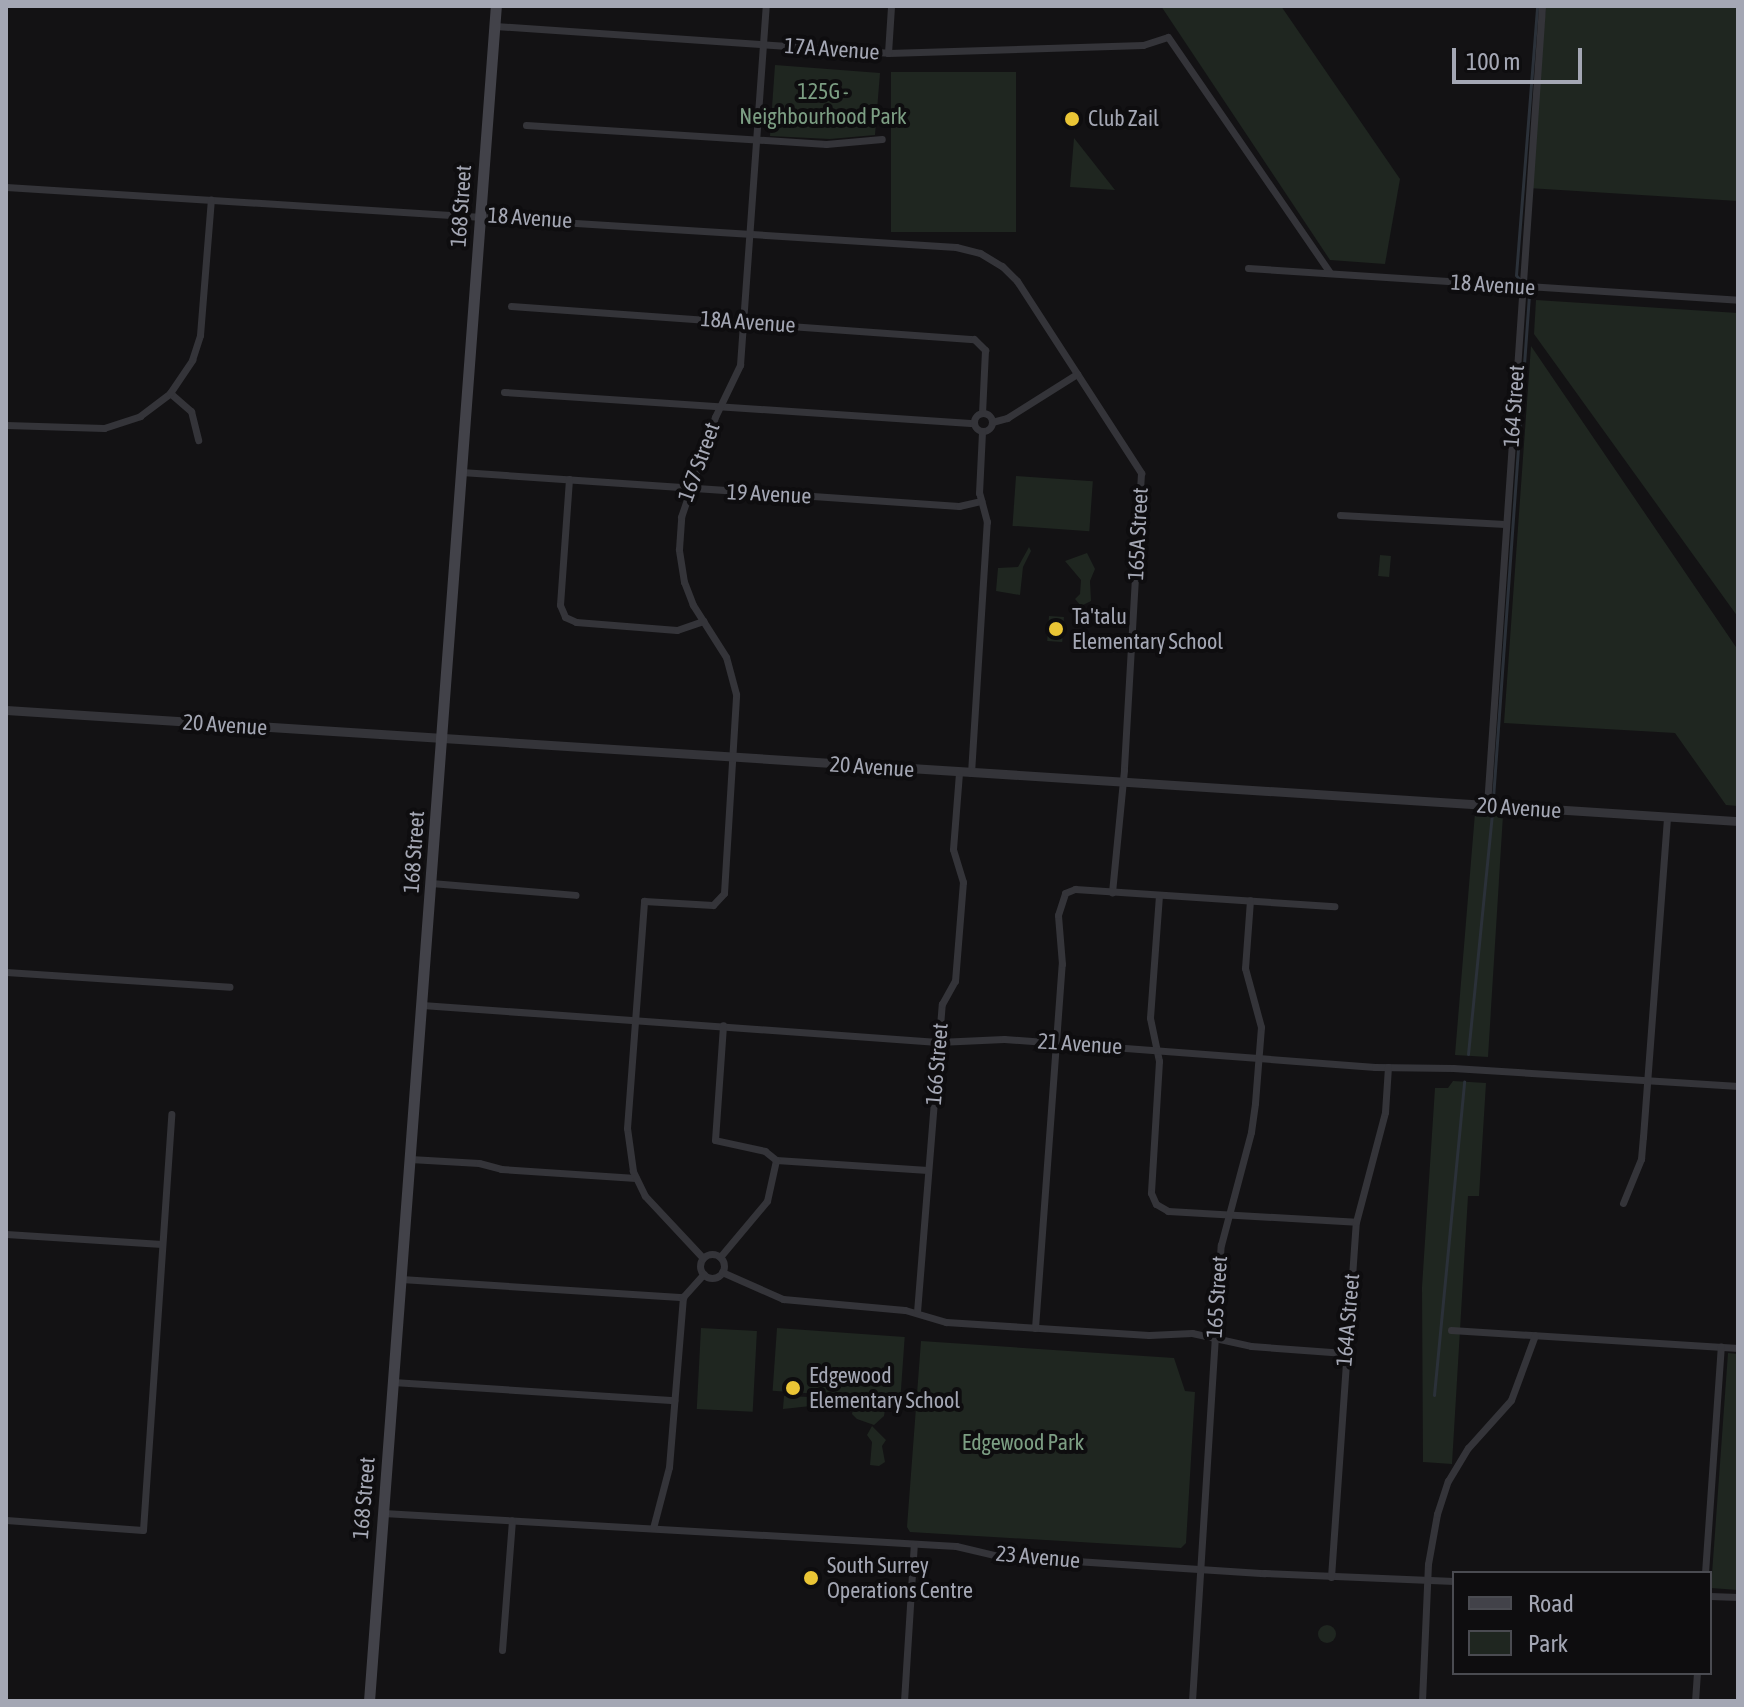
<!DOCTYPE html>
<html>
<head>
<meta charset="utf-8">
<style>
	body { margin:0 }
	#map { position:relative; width:1744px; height:1707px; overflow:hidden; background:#131214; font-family:"Asap Condensed",sans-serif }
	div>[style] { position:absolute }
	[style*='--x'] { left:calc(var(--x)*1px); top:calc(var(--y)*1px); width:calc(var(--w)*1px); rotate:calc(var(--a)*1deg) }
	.green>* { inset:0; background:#1f2620; transform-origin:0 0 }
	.round { border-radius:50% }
	.stream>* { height:3px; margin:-1.5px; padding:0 1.5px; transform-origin:1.5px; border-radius:1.5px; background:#2b3139 }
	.minor>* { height:7px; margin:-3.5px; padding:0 3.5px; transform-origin:3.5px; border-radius:3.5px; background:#343439 }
	.minor>.ring { margin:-3.5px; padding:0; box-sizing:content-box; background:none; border:7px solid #343439; border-radius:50% }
	.tertiary>* { height:9px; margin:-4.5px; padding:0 4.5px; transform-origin:4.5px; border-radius:4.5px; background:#343439 }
	.secondary>* { height:11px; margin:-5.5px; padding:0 5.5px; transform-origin:5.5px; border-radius:5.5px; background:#424249 }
	.dots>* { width:22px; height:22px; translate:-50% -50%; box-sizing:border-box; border:4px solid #0e0d0f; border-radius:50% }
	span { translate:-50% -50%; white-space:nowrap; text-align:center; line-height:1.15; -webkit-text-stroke:8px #0e0d0f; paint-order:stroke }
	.street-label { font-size:22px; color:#a4a7b4 }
	.park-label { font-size:22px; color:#7c9e83 }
	.poi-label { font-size:22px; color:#a4a7b4 }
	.left { translate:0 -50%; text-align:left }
	.frame { position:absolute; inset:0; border:8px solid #a4a7b4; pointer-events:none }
	.legend { position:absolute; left:1452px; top:1571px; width:260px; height:104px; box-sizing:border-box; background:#0e0d0f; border:2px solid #4a4b51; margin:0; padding:10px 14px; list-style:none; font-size:24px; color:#a4a7b4 }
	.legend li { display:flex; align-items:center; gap:16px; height:40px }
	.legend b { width:40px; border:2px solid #4a4b51 }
	.scale { position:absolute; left:1452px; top:48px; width:130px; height:36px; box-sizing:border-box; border:4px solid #a4a7b4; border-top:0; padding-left:10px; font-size:24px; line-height:28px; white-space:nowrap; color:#a4a7b4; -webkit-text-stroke:6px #0e0d0f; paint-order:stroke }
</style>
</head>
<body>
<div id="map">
	<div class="green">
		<i style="clip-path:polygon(1161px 6px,1281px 6px,1400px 179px,1385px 264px,1330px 260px)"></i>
		<i style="clip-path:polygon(1546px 6px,1738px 6px,1738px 201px,1528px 188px)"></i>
		<i style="clip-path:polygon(775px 65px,880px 73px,875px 135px,830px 139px,770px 136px)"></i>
		<i style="left:891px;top:72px;width:125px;height:160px"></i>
		<i style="clip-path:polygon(1074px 138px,1115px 190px,1070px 187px)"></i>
		<i style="clip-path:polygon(1536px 300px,1738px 313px,1738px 617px,1534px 334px)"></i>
		<i style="clip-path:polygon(1531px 346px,1738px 650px,1738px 806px,1726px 805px,1675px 733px,1504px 723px)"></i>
		<i style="left:1016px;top:476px;width:77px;height:50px;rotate:4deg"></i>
		<i style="clip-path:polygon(1029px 547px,1031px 551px,1023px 567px,1020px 595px,996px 591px,998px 568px,1018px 567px)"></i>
		<i style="clip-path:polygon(1087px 553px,1095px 569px,1090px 581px,1091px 601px,1081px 606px,1075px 599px,1080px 594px,1081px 580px,1065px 561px)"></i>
		<i style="left:1380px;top:555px;width:11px;height:21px;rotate:5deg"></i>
		<i style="left:1049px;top:616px;width:15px;height:25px;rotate:4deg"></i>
		<i style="clip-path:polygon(1475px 813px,1503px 815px,1488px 1057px,1455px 1055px)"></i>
		<i style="clip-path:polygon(1453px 1081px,1486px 1083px,1479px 1196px,1468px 1196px,1452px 1464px,1423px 1462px,1422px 1287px,1435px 1088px,1448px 1088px)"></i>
		<i style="left:701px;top:1328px;width:56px;height:81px;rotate:3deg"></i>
		<i style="left:777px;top:1328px;width:128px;height:63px;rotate:4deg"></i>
		<i style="clip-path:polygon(921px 1341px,1174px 1358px,1185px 1391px,1195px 1392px,1186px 1543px,1181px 1548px,910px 1532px,907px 1527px)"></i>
		<i style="clip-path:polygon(1728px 1353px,1738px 1354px,1738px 1590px,1711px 1588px)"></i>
		<i style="clip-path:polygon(784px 1396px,810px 1397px,811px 1406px,783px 1409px)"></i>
		<i style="clip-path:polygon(855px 1401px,879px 1403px,885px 1409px,884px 1416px,874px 1425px,857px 1419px,852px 1414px)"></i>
		<i style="clip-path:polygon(872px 1426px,886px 1440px,882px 1446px,885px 1462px,879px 1466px,870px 1465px,872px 1442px,867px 1435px)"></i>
		<i class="round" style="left:1318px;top:1625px;width:18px;height:18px"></i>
	</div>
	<div class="stream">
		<i style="--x:1520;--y:280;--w:6;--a:-129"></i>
		<i style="--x:1516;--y:275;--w:270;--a:-85.5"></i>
		<i style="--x:1493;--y:798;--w:505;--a:-85.91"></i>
		<i style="--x:1468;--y:1054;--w:242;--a:-84.3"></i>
		<i style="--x:1434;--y:1395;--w:315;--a:-84.5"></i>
	</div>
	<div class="minor">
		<i style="--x:495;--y:26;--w:394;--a:3.9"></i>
		<i style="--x:888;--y:53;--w:255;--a:-1.8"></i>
		<i style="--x:1143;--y:45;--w:26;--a:-18"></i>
		<i style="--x:1168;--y:37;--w:286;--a:55.5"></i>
		<i style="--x:888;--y:53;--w:47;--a:-86.3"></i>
		<i style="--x:526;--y:125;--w:301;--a:3.6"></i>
		<i style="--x:826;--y:144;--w:56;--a:-5.1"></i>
		<i style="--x:6;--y:187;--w:952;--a:3.61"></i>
		<i style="--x:956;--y:247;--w:25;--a:14"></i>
		<i style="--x:980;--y:253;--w:26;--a:31"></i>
		<i style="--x:1002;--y:266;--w:21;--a:45"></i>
		<i style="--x:1017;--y:281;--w:229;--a:57.1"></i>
		<i style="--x:1141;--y:473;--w:297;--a:93.3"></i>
		<i style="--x:1124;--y:770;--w:123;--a:95.6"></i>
		<i style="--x:1248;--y:268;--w:491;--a:3.7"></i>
		<i style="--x:511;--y:306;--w:464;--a:4.1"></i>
		<i style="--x:974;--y:339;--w:16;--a:45"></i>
		<i style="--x:985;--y:350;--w:63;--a:92.7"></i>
		<i style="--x:504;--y:392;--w:471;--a:3.8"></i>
		<i style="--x:170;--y:393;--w:28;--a:41"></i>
		<i style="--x:191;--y:411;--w:30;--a:76"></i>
		<i class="ring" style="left:974px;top:413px;width:11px;height:11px"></i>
		<i style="--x:992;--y:422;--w:16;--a:-15"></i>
		<i style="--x:1007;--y:418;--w:83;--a:-32.2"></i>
		<i style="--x:6;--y:425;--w:98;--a:1.8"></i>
		<i style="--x:104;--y:428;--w:38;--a:-18"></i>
		<i style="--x:140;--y:416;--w:38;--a:-37"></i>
		<i style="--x:170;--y:393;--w:40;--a:-56"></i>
		<i style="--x:192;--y:360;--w:26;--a:-72"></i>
		<i style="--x:200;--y:335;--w:136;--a:-85.4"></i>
		<i style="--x:461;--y:472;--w:499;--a:3.9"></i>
		<i style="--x:959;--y:506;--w:23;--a:-13"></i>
		<i style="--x:569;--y:479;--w:126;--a:94.1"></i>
		<i style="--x:560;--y:605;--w:13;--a:67"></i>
		<i style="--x:565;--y:617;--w:12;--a:24"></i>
		<i style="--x:576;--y:622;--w:101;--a:4.5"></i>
		<i style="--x:677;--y:630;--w:28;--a:-19"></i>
		<i style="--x:1340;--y:515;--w:165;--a:3.1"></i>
		<i style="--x:971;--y:773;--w:252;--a:-86.4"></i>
		<i style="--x:987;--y:522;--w:30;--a:-105"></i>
		<i style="--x:979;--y:493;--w:62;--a:-87.2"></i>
		<i style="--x:1487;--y:805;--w:801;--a:-86.06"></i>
		<i style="--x:431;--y:883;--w:145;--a:4.7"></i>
		<i style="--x:1159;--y:895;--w:123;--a:94.2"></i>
		<i style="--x:1150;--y:1018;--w:44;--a:78.2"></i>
		<i style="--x:1159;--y:1061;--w:132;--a:93.5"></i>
		<i style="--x:1151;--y:1193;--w:12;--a:66"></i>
		<i style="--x:1156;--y:1204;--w:14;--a:30"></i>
		<i style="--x:1168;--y:1211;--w:188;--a:3.3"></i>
		<i style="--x:6;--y:972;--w:224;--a:3.8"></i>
		<i style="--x:422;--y:1005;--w:517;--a:4.1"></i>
		<i style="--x:938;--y:1042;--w:66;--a:-2.6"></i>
		<i style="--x:1004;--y:1039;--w:372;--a:4.3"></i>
		<i style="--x:1375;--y:1067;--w:78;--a:0.7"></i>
		<i style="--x:1453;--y:1068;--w:286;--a:3.6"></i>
		<i style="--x:410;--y:1159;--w:69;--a:3.3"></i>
		<i style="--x:479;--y:1163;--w:23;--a:15"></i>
		<i style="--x:501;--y:1169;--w:135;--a:3.8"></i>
		<i style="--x:776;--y:1160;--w:152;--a:3.8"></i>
		<i style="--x:1623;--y:1203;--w:48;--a:-67.8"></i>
		<i style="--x:1641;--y:1159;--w:22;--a:-85"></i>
		<i style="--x:1643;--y:1137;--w:321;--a:-85.7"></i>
		<i style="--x:6;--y:1234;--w:156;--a:3.7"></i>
		<i class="ring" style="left:700px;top:1254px;width:17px;height:17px"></i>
		<i style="--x:720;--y:1257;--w:73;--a:-50"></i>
		<i style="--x:767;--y:1201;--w:42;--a:-77.6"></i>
		<i style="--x:776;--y:1160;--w:14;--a:-141"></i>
		<i style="--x:765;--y:1151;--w:51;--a:-167.6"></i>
		<i style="--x:715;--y:1140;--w:115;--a:-86"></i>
		<i style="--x:703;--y:1258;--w:85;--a:-133.1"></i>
		<i style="--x:645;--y:1196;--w:28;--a:-116"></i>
		<i style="--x:633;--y:1171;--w:43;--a:-97.9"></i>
		<i style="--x:627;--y:1128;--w:228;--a:-85.7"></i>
		<i style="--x:644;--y:901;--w:69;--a:3.3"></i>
		<i style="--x:713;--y:905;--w:16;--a:-47"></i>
		<i style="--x:724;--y:893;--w:199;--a:-86.5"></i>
		<i style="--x:736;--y:694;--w:38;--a:-105"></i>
		<i style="--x:726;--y:657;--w:62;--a:-122.4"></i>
		<i style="--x:693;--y:605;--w:25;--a:-111"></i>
		<i style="--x:684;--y:582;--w:33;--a:-99"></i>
		<i style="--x:679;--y:549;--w:32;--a:-86"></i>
		<i style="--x:681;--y:517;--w:106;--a:-71.2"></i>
		<i style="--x:715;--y:417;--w:58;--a:-64.3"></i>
		<i style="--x:740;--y:365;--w:360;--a:-85.9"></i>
		<i style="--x:722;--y:1272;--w:67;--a:23.9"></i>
		<i style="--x:783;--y:1299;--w:122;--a:5.2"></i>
		<i style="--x:905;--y:1310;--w:43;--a:16.3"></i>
		<i style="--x:946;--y:1322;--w:203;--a:3.7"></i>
		<i style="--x:1149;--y:1335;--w:43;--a:-2.7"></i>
		<i style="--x:1192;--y:1333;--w:60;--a:12.4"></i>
		<i style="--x:1251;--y:1346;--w:94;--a:4.3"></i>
		<i style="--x:401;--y:1279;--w:283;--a:3.7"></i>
		<i style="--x:917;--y:1312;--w:309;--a:-85.4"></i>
		<i style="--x:942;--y:1004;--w:26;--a:-61"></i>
		<i style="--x:955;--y:981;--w:99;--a:-85.4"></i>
		<i style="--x:963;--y:882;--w:34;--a:-107"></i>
		<i style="--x:953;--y:849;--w:77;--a:-85.5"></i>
		<i style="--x:1035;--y:1328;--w:365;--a:-85.8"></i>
		<i style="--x:1062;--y:964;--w:49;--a:-94.7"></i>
		<i style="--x:1058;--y:915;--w:23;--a:-72"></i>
		<i style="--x:1065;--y:893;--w:11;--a:-22"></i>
		<i style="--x:1075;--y:889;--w:260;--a:3.8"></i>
		<i style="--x:1451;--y:1330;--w:288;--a:3.6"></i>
		<i style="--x:393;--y:1382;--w:282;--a:3.7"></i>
		<i style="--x:383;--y:1513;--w:574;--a:3.3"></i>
		<i style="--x:956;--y:1546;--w:43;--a:13.4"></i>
		<i style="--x:998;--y:1556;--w:267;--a:3.7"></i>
		<i style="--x:1264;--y:1573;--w:190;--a:2.4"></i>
		<i style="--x:6;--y:1520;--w:137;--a:4.2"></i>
		<i style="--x:143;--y:1530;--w:417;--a:-86.1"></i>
		<i style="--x:653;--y:1528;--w:63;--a:-75.3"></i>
		<i style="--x:669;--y:1467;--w:171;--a:-85.3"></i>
		<i style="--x:683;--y:1297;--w:31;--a:-48"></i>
		<i style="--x:1705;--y:1573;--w:227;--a:-86"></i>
		<i style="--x:1331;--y:1577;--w:356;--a:-86"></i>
		<i style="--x:1356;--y:1222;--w:114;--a:-75.2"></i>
		<i style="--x:1385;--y:1112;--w:45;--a:-86.2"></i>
		<i style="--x:1710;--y:1596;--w:28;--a:2"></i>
		<i style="--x:502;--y:1650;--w:130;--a:-85.6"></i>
		<i style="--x:904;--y:1701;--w:157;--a:-86.4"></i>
		<i style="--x:1192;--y:1701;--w:457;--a:-86.4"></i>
		<i style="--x:1221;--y:1245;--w:117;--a:-75.1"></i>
		<i style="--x:1251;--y:1132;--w:29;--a:-82"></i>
		<i style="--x:1255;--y:1103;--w:76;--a:-85.5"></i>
		<i style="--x:1261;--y:1027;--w:61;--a:-105.2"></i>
		<i style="--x:1245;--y:968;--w:68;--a:-85.8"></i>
		<i style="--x:1422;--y:1701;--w:137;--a:-87.5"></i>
		<i style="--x:1428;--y:1564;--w:51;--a:-79.8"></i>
		<i style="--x:1437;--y:1514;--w:35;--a:-72"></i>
		<i style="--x:1448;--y:1481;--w:39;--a:-59"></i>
		<i style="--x:1468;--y:1448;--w:64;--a:-48.1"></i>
		<i style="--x:1511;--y:1400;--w:69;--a:-69.7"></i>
		<i style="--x:1695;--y:1701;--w:28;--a:-86"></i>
	</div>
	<div class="tertiary">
		<i style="--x:6;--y:710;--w:1736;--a:3.67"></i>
	</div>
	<div class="secondary">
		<i style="--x:369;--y:1701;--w:1700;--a:-85.72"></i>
	</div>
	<div class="dots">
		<i style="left:1072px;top:119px;background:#eac535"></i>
		<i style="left:1056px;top:629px;background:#eac535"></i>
		<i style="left:793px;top:1388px;background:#eac535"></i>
		<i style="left:811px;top:1578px;background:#eac535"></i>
	</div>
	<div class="street-label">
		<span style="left:832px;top:49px;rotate:4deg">17A Avenue</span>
		<span style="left:461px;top:206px;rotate:-86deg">168 Street</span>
		<span style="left:530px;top:218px;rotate:4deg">18 Avenue</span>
		<span style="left:1493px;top:285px;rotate:4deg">18 Avenue</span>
		<span style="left:748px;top:322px;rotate:4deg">18A Avenue</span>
		<span style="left:1514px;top:406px;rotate:-86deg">164 Street</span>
		<span style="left:699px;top:462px;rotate:-70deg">167 Street</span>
		<span style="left:769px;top:494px;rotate:3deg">19 Avenue</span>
		<span style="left:1138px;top:534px;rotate:-87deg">165A Street</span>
		<span style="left:225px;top:725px;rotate:4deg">20 Avenue</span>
		<span style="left:872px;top:767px;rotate:4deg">20 Avenue</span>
		<span style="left:1519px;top:808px;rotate:4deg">20 Avenue</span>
		<span style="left:414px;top:852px;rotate:-86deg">168 Street</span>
		<span style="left:1080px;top:1044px;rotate:4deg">21 Avenue</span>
		<span style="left:937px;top:1064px;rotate:-85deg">166 Street</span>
		<span style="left:1217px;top:1297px;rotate:-86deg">165 Street</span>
		<span style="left:1348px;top:1320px;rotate:-85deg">164A Street</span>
		<span style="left:364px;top:1498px;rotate:-85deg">168 Street</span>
		<span style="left:1038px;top:1557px;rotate:5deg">23 Avenue</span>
	</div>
	<div class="park-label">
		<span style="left:823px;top:104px">125G -<br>Neighbourhood Park</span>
		<span style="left:1023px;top:1443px">Edgewood Park</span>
	</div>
	<div class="poi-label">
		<span class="left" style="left:1088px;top:119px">Club Zail</span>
		<span class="left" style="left:1072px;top:629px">Ta'talu<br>Elementary School</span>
		<span class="left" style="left:809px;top:1388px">Edgewood<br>Elementary School</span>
		<span class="left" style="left:827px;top:1578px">South Surrey<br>Operations Centre</span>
	</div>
	<div class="frame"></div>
	<ul class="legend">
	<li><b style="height:10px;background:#424249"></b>Road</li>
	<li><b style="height:22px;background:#1f2620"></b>Park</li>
	</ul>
	<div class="scale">100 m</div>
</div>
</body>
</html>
